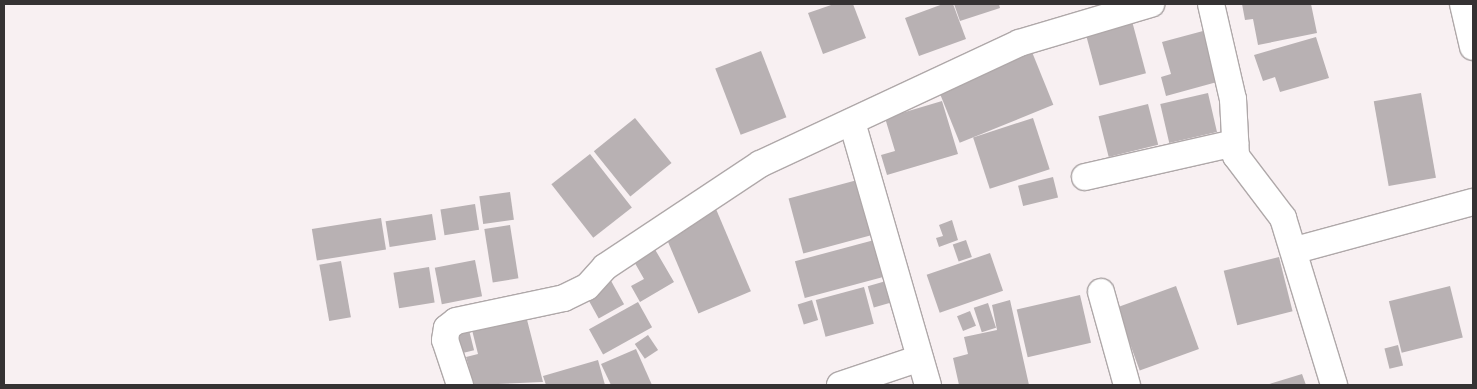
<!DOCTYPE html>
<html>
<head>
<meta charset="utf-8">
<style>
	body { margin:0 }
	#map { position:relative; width:1477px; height:389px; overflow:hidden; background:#f8f0f2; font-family:Mulish,sans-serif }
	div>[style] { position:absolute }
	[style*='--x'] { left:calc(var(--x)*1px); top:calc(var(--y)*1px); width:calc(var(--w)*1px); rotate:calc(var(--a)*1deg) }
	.building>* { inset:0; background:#b8b1b3; transform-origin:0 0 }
	.roads { filter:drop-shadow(1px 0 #afa8a9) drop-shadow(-1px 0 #afa8a9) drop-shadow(0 1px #afa8a9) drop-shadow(0 -1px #afa8a9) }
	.street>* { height:26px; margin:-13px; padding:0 13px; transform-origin:13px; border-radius:13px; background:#fff }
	span { translate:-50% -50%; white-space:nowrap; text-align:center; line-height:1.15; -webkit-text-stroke:4px #f8f0f2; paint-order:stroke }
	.frame { position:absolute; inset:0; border:5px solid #353233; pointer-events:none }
</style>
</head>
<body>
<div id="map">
	<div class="building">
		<i style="clip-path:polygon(834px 4px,853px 4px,866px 38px,823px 54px,808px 13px)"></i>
		<i style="clip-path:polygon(943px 4px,953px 4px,966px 39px,919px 56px,905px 18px)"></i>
		<i style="clip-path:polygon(954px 4px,999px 4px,1000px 8px,960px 21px)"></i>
		<i style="clip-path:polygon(1242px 4px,1311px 4px,1317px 33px,1258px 45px,1253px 19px,1245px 20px)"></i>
		<i style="left:1132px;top:21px;width:54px;height:48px;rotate:75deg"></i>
		<i style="clip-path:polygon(1203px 31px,1217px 82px,1166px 96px,1161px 77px,1171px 74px,1162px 42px)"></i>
		<i style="clip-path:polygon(1316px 37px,1329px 78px,1280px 92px,1275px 77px,1263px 81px,1254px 55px)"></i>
		<i style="left:761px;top:51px;width:71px;height:49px;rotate:69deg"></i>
		<i style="left:1032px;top:52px;width:57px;height:101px;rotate:68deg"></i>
		<i style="left:1208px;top:93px;width:40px;height:49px;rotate:77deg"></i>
		<i style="left:1421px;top:93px;width:86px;height:48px;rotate:80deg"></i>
		<i style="clip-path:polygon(942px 101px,958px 154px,887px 175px,881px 155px,895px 151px,885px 118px)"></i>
		<i style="left:1148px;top:104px;width:42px;height:51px;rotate:76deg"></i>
		<i style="left:635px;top:118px;width:58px;height:53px;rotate:51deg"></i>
		<i style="left:1033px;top:118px;width:54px;height:63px;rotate:72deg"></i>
		<i style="left:590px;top:154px;width:68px;height:49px;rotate:52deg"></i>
		<i style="left:1053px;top:177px;width:21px;height:36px;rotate:76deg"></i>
		<i style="left:861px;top:179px;width:57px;height:75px;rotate:75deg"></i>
		<i style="left:510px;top:192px;width:28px;height:31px;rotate:82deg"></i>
		<i style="left:713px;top:202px;width:97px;height:57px;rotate:67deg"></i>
		<i style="left:475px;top:204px;width:26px;height:35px;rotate:81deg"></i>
		<i style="left:432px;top:214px;width:26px;height:47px;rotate:81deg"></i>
		<i style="left:381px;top:218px;width:32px;height:70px;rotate:81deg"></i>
		<i style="clip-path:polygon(952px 220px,958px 240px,939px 247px,936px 238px,943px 236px,939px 225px)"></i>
		<i style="left:510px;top:225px;width:54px;height:26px;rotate:81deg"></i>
		<i style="left:878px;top:239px;width:38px;height:86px;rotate:75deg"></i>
		<i style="left:966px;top:240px;width:18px;height:14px;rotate:71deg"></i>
		<i style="clip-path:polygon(653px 246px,674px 282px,640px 302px,631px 286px,644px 279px,632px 258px)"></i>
		<i style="left:990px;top:253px;width:40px;height:67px;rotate:71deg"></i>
		<i style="left:1279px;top:257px;width:56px;height:57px;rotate:76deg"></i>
		<i style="left:475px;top:260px;width:37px;height:41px;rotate:79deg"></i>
		<i style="left:341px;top:261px;width:57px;height:22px;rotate:80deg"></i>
		<i style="left:429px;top:267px;width:36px;height:36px;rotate:81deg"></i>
		<i style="left:610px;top:279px;width:29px;height:29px;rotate:61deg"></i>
		<i style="left:886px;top:281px;width:22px;height:19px;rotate:74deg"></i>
		<i style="left:1176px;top:286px;width:67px;height:63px;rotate:70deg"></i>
		<i style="left:1450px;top:286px;width:53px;height:63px;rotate:76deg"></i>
		<i style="left:864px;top:287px;width:38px;height:50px;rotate:75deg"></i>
		<i style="left:1080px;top:295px;width:49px;height:65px;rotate:77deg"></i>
		<i style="left:812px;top:300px;width:21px;height:15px;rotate:73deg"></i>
		<i style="clip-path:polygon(1010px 300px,1029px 385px,959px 385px,953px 358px,968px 354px,964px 337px,997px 330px,992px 305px)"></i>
		<i style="left:638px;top:302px;width:29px;height:56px;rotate:61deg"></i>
		<i style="left:988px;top:303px;width:26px;height:15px;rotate:72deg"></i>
		<i style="clip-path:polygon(524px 308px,543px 382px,474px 385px,466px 357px,478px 354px,470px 322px)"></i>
		<i style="left:970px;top:311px;width:16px;height:14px;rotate:68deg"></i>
		<i style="left:468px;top:326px;width:25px;height:18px;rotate:76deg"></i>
		<i style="left:648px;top:335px;width:18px;height:16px;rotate:56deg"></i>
		<i style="left:1398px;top:345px;width:21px;height:14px;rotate:76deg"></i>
		<i style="clip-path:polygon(636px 349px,652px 385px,611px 385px,601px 364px)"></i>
		<i style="clip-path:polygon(598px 360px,605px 385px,546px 385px,543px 376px)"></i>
		<i style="clip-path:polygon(1302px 374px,1306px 385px,1266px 385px)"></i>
	</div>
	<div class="roads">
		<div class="street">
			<i style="--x:1211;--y:4;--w:98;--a:77"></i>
			<i style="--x:1233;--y:99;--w:57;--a:87"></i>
			<i style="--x:1236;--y:156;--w:78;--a:52.8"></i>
			<i style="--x:1283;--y:218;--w:175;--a:73"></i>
			<i style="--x:1463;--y:4;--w:44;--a:76.9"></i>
			<i style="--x:852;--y:122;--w:274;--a:73.9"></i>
			<i style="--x:1085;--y:177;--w:154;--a:-12.8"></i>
			<i style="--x:1296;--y:250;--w:183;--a:-15.2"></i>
			<i style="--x:1101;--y:292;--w:97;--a:74.4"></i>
			<i style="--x:460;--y:385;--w:47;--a:-108.4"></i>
			<i style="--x:445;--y:340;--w:12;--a:-81"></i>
			<i style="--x:447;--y:328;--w:11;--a:-38"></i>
			<i style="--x:456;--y:321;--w:110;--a:-12"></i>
			<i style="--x:564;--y:298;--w:25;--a:-26"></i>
			<i style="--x:587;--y:287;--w:27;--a:-48"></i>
			<i style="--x:605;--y:267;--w:186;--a:-33.6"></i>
			<i style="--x:760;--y:164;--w:286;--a:-25"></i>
			<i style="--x:1019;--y:43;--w:138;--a:-16.5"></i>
			<i style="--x:840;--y:385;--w:84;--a:-18.6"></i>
		</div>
	</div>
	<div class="frame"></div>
</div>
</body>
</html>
